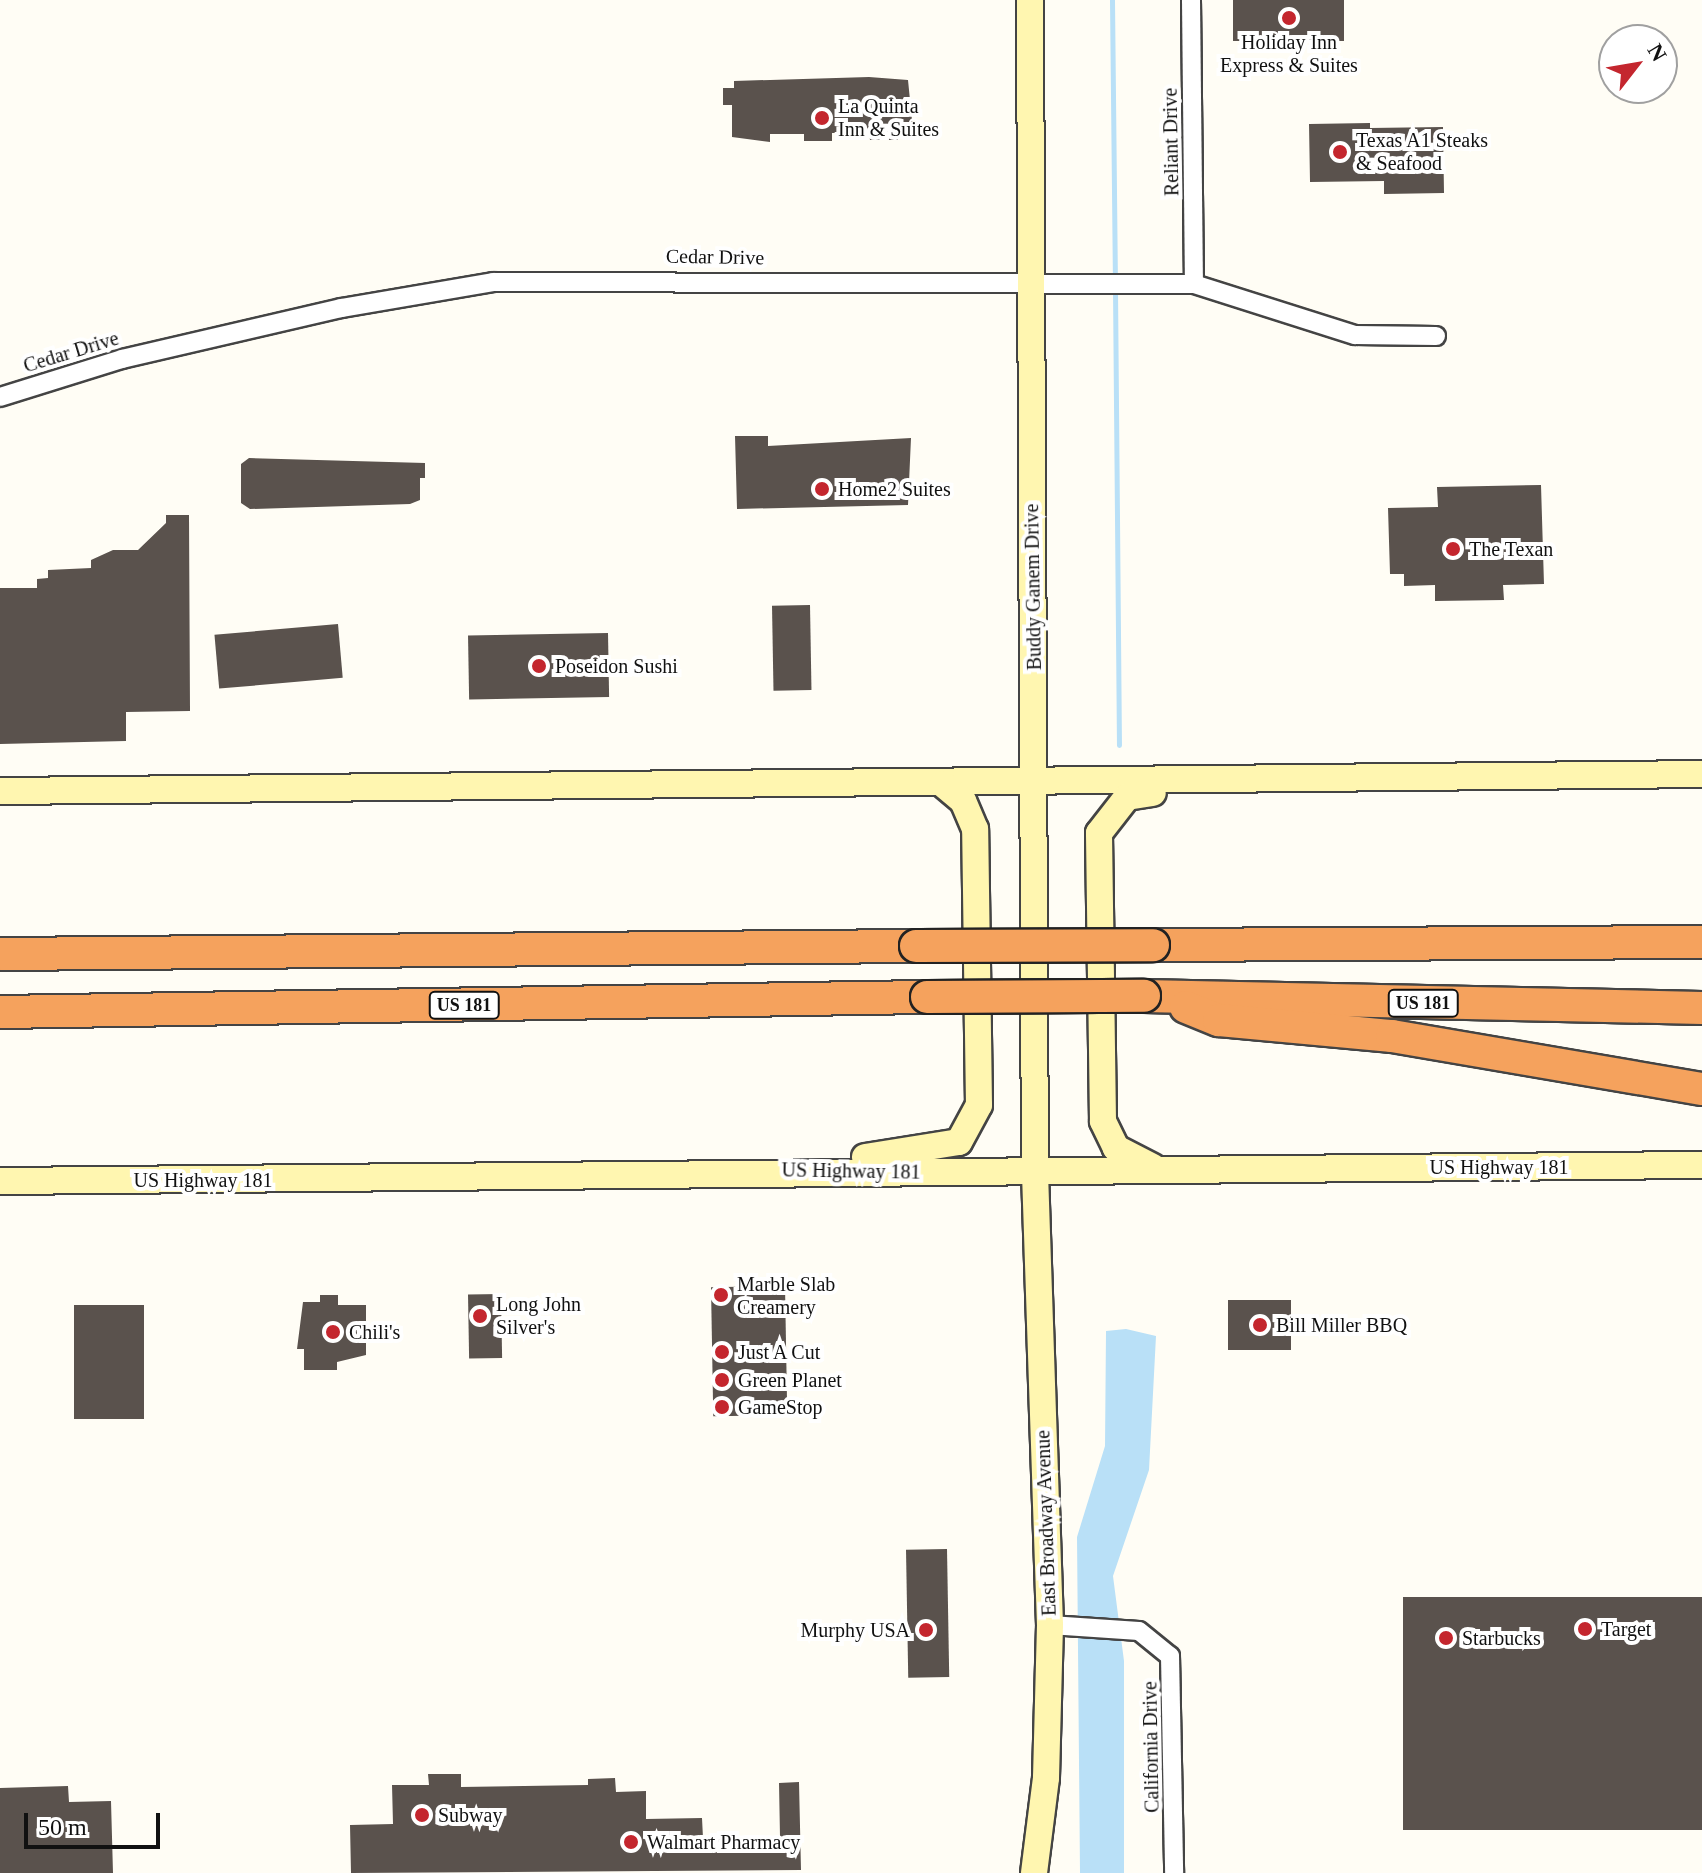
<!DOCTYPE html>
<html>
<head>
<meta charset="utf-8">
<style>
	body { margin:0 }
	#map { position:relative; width:1702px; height:1873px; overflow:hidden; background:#fffdf5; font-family:"Times New Roman",serif }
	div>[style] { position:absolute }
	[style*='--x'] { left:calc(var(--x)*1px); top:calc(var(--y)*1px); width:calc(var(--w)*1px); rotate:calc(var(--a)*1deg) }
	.water>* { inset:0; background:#b9e0f7 }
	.stream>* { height:5px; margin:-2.5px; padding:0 2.5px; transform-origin:2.5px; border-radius:2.5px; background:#b9e0f7 }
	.building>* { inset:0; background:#5a524d; transform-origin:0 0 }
	.roads { filter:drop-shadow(2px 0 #444) drop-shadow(-2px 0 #444) drop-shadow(0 2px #444) drop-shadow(0 -2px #444) }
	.street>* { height:18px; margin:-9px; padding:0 9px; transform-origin:9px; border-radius:9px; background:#fff }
	.secondary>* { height:26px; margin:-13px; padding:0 13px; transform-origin:13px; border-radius:13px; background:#fff6b0 }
	.highway>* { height:32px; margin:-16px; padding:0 16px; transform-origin:16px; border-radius:16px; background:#f5a25d }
	.bridges { filter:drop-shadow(2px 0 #222) drop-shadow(-2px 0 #222) drop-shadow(0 2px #222) drop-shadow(0 -2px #222) }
	.highway-bridge>* { height:32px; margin:-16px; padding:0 16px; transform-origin:16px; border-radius:16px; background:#f5a25d }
	.dots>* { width:22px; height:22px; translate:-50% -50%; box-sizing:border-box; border:4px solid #fff; border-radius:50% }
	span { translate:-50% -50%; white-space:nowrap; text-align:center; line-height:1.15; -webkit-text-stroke:8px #fff; paint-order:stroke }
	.shield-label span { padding:2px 6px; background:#fff; border:2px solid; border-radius:6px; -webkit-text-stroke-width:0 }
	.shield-label { font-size:18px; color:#111; font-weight:700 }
	.poi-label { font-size:20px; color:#111 }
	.left { translate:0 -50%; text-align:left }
	.right { translate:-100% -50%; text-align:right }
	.street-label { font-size:20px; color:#111 }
	.north { position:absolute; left:1598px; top:24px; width:80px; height:80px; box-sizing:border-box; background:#fff; border:2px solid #a0a0a0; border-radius:50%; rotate:59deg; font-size:22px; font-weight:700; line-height:32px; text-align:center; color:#111 }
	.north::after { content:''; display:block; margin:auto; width:28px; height:36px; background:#c4262e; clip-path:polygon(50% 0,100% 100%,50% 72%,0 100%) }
	.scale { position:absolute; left:24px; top:1813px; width:136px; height:36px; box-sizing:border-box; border:4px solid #111; border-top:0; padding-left:10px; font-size:24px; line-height:28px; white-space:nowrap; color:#111; -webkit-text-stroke:6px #fff; paint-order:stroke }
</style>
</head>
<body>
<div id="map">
	<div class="water">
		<i style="clip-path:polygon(1126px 1329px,1156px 1336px,1149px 1470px,1113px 1576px,1124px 1661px,1124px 1873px,1080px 1873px,1077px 1537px,1105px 1446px,1106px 1331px)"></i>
	</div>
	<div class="stream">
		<i style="--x:1112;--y:0;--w:279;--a:89.4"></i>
		<i style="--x:1115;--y:289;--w:456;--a:89.5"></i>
	</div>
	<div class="building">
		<i style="left:1233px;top:0;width:111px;height:41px"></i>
		<i style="clip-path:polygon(869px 77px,908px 80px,913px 130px,898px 129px,898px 140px,870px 140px,869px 133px,832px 133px,832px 141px,804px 141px,804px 134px,770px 134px,770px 142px,732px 137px,732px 105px,723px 105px,723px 88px,734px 88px,734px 81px)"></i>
		<i style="clip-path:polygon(1370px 123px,1370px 128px,1443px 127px,1444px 193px,1384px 194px,1384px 181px,1310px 182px,1309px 124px)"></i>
		<i style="clip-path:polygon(735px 436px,768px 436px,768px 446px,911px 438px,908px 505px,737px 509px)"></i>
		<i style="clip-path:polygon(249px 458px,425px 463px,425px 478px,420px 478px,420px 500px,410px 504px,250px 509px,241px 503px,241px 464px)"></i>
		<i style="clip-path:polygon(1541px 485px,1544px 584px,1503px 585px,1504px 600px,1435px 601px,1435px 585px,1404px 586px,1404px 574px,1390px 574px,1388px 508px,1438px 507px,1437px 487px)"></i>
		<i style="clip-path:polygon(166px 515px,189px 515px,190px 711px,126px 712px,126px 741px,0 744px,0 588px,37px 588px,37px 579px,48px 578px,48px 570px,91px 568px,91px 560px,113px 550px,138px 550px,166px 523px)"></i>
		<i style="left:810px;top:605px;width:85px;height:38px;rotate:89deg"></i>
		<i style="left:338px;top:624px;width:54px;height:124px;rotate:85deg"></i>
		<i style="left:608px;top:633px;width:64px;height:140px;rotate:89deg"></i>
		<i style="left:785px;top:1286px;width:129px;height:74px;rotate:89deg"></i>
		<i style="left:501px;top:1294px;width:64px;height:33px;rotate:89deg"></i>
		<i style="clip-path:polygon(320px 1295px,338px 1295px,338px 1305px,366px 1305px,366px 1355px,337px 1362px,337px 1370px,304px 1370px,304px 1349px,297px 1349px,303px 1302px,320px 1302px)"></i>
		<i style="left:1228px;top:1300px;width:63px;height:50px"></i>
		<i style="left:74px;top:1305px;width:70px;height:114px"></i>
		<i style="left:947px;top:1549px;width:128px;height:41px;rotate:89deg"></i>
		<i style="left:1702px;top:1597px;width:233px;height:299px;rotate:90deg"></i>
		<i style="clip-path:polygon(428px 1774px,461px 1774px,461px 1787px,588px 1785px,588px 1779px,615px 1778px,616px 1792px,646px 1791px,646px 1819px,702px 1818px,703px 1838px,780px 1837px,779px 1783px,799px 1782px,801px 1870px,351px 1873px,350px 1825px,393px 1824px,392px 1785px,429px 1785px)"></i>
		<i style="clip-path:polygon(68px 1786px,69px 1802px,111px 1801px,113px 1873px,0 1873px,0 1788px)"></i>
	</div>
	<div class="roads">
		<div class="street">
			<i style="--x:1191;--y:0;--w:284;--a:89.4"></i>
			<i style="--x:0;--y:397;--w:128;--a:-17.3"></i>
			<i style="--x:122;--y:359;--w:225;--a:-13.1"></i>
			<i style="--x:341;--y:308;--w:154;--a:-9.7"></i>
			<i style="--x:493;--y:282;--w:701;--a:0.16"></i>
			<i style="--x:1194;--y:284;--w:169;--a:17.6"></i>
			<i style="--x:1355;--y:335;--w:81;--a:0.7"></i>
			<i style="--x:1050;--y:1625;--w:89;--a:3.9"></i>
			<i style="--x:1139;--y:1631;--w:40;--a:39"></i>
			<i style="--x:1170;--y:1656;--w:217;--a:88.9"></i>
		</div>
		<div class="secondary">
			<i style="--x:1030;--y:0;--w:1173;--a:89.76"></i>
			<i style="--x:1035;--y:1173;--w:452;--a:88.1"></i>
			<i style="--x:1050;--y:1625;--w:153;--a:91.5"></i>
			<i style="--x:1046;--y:1778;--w:96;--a:97.2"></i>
			<i style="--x:0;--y:791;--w:1702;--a:-0.57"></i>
			<i style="--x:865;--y:1157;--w:95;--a:-9.1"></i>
			<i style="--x:959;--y:1142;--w:42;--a:-61.6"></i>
			<i style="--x:979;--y:1105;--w:276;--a:-90.8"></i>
			<i style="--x:975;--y:829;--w:30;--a:-113"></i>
			<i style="--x:963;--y:801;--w:26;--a:-140"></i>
			<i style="--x:1153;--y:1167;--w:42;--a:-152.8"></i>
			<i style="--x:1116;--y:1148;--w:30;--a:-116"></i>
			<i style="--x:1103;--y:1121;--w:288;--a:-90.8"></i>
			<i style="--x:1099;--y:833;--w:46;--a:-52.1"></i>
			<i style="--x:1127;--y:797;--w:26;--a:-9"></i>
			<i style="--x:0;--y:1181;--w:1702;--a:-0.54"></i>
		</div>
		<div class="highway">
			<i style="--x:1153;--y:945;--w:549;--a:-0.31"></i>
			<i style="--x:0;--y:954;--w:916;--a:-0.5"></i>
			<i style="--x:1144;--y:996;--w:558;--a:1.23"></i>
			<i style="--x:1186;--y:1007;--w:35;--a:22"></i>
			<i style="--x:1219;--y:1020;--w:174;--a:5.3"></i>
			<i style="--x:1392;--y:1036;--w:314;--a:9.7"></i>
			<i style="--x:0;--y:1012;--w:927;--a:-0.93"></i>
		</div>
	</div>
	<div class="bridges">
		<div class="highway-bridge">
			<i style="--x:916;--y:946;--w:237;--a:-0.2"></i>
			<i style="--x:927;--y:997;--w:217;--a:-0.3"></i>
		</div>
	</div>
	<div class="dots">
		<i style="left:1289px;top:18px;background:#c4262e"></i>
		<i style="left:822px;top:118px;background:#c4262e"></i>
		<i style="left:1340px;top:152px;background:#c4262e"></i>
		<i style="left:822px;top:489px;background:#c4262e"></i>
		<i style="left:1453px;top:549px;background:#c4262e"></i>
		<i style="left:539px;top:666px;background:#c4262e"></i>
		<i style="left:721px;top:1295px;background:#c4262e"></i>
		<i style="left:480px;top:1316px;background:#c4262e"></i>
		<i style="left:1260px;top:1325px;background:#c4262e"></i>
		<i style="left:333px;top:1332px;background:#c4262e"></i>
		<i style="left:722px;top:1352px;background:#c4262e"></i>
		<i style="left:722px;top:1380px;background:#c4262e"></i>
		<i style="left:722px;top:1407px;background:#c4262e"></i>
		<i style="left:1585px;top:1629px;background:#c4262e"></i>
		<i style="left:926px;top:1630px;background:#c4262e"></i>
		<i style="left:1446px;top:1638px;background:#c4262e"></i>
		<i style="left:422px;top:1815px;background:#c4262e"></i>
		<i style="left:631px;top:1842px;background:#c4262e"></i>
	</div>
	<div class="shield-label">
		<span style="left:1423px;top:1003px">US 181</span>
		<span style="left:464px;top:1005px">US 181</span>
	</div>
	<div class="poi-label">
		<span style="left:1289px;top:54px">Holiday Inn<br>Express &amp; Suites</span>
		<span class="left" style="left:838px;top:118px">La Quinta<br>Inn &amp; Suites</span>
		<span class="left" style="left:1356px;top:152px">Texas A1 Steaks<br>&amp; Seafood</span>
		<span class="left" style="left:838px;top:489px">Home2 Suites</span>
		<span class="left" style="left:1469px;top:549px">The Texan</span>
		<span class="left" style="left:555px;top:666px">Poseidon Sushi</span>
		<span class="left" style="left:737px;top:1296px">Marble Slab<br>Creamery</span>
		<span class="left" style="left:496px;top:1316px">Long John<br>Silver's</span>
		<span class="left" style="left:1276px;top:1325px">Bill Miller BBQ</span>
		<span class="left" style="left:349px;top:1332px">Chili's</span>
		<span class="left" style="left:738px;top:1352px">Just A Cut</span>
		<span class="left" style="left:738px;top:1380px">Green Planet</span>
		<span class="left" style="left:738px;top:1407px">GameStop</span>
		<span class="left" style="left:1601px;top:1629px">Target</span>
		<span class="right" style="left:910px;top:1630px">Murphy USA</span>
		<span class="left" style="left:1462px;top:1638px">Starbucks</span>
		<span class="left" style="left:438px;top:1815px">Subway</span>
		<span class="left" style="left:647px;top:1842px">Walmart Pharmacy</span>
	</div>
	<div class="street-label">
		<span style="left:1171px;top:142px;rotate:-91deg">Reliant Drive</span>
		<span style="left:715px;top:257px;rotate:1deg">Cedar Drive</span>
		<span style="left:71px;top:352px;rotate:-17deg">Cedar Drive</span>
		<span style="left:1033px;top:587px;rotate:-91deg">Buddy Ganem Drive</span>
		<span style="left:1499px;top:1167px">US Highway 181</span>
		<span style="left:851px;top:1171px;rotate:1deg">US Highway 181</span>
		<span style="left:203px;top:1180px">US Highway 181</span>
		<span style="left:1046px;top:1523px;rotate:-92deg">East Broadway Avenue</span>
		<span style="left:1151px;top:1747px;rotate:-91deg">California Drive</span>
	</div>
	<div class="north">N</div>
	<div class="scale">50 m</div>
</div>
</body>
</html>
